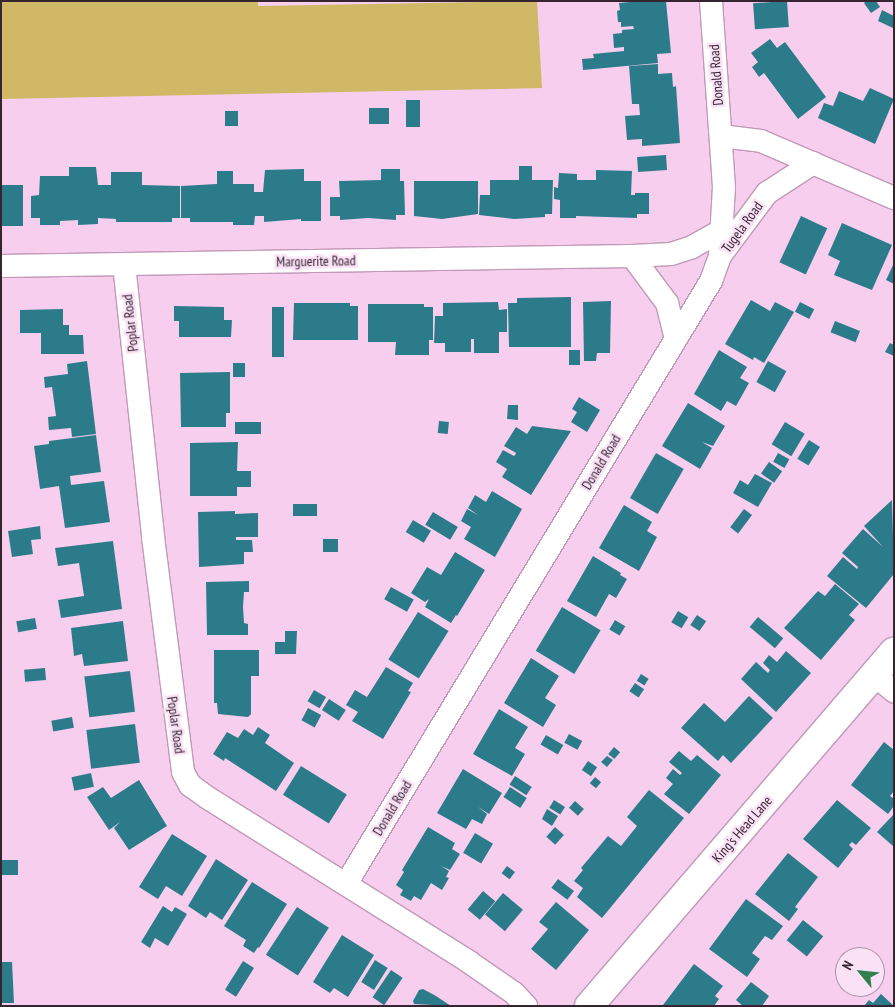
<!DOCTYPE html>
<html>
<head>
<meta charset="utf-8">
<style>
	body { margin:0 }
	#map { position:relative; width:895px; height:1007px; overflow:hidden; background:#f7ceee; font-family:"PT Sans Narrow",sans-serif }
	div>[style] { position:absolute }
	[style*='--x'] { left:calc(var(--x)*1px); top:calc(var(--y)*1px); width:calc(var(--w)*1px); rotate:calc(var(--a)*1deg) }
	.green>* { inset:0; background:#d0b867 }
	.building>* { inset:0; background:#2c7b8a; transform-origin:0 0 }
	.roads { filter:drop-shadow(1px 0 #c099b8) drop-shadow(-1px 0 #c099b8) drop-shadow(0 1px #c099b8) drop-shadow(0 -1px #c099b8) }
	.minor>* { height:22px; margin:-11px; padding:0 11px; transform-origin:11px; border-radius:11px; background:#fff }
	.tertiary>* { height:28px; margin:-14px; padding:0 14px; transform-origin:14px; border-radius:14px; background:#fff }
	span { translate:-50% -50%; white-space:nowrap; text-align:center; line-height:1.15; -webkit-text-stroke:5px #fae1f5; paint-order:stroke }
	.street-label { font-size:14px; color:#342531 }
	.frame { position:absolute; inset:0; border:2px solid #342531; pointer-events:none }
	.north { position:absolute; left:835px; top:947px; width:50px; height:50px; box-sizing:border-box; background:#fae1f5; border:1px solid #ab96a7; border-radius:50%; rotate:298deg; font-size:14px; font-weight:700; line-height:20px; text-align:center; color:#342531 }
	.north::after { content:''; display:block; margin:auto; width:18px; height:22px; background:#32804f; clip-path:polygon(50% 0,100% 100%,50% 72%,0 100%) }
</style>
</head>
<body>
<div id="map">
	<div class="green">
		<i style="clip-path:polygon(1px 1px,258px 1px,258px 6px,537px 1px,542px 88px,1px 99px)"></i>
	</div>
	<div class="building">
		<i style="clip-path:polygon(641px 1px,666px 1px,671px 53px,657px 54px,658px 63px,583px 70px,582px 59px,594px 58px,593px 54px,624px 51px,624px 47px,614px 48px,613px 34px,622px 33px,622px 30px,634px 29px,633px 26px,621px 27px,621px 22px,618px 22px,617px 11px,620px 10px,619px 3px)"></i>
		<i style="left:787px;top:1px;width:26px;height:34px;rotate:86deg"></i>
		<i style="clip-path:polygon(866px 1px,876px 1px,880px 7px,871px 13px,864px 3px)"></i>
		<i style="clip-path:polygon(882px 10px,894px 16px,893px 28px,878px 21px)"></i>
		<i style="clip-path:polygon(770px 39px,777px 48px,785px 42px,826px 97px,798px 119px,764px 73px,759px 77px,752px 67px,758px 62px,751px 53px)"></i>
		<i style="clip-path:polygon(658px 64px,658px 74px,672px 73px,673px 87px,676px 86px,680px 143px,642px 146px,642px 139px,627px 140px,625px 116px,640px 115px,639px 104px,632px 104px,629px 66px)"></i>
		<i style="clip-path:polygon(870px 88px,894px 99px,875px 144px,818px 118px,824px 103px,833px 106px,839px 91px,863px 101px)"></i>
		<i style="left:406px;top:100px;width:14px;height:27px"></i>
		<i style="left:369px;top:108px;width:20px;height:16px"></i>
		<i style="left:225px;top:111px;width:13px;height:15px"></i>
		<i style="left:666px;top:155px;width:15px;height:29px;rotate:86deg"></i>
		<i style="clip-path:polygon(519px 166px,532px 166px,532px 180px,553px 180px,552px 214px,545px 214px,545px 217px,514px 219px,479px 215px,480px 195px,490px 195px,490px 180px,519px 180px)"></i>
		<i style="clip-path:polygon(69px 167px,96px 167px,98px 185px,111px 185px,111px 172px,142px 172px,142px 185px,180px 186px,180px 218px,172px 218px,172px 222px,116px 222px,116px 219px,98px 218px,98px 224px,78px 225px,78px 220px,60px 221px,60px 225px,40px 225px,40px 218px,31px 218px,31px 196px,39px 195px,40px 176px,69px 176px)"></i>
		<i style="clip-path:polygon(304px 169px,304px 181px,321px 181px,321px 221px,301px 221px,301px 219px,264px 222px,264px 216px,255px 216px,254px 225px,233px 225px,233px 222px,190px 222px,190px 218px,181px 218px,181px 186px,217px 184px,217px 171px,233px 171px,233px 184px,254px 184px,254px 192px,263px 192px,265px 170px)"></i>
		<i style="clip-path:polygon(381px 169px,400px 169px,400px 181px,404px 181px,405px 215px,396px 215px,396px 220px,368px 218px,340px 220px,340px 216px,330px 216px,330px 197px,340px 197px,339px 181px,381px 180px)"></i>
		<i style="clip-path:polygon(596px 170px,632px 171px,631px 195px,635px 195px,635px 193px,649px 193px,649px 214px,637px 214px,637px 218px,576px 216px,576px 218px,560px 218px,560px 200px,554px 199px,554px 187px,558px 188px,559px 173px,577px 174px,577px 180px,596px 180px)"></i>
		<i style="clip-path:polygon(414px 181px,478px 181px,478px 214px,442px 219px,414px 216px)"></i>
		<i style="left:1px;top:185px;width:22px;height:41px"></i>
		<i style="left:801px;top:216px;width:29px;height:51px;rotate:25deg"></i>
		<i style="clip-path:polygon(842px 223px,892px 245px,872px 290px,834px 275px,840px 261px,828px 255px)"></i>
		<i style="clip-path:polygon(894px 263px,894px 284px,886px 280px)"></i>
		<i style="clip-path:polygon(571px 297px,571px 347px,509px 347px,508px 303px,517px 303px,517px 298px)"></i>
		<i style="clip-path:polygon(751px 300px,770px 311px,775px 302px,794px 312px,764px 363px,754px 357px,753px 360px,725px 344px)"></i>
		<i style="clip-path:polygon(611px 301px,610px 353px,597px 353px,596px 361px,584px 361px,583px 302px)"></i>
		<i style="clip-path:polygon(498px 302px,499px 310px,507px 309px,507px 332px,499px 332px,499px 353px,474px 353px,474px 339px,471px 339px,471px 352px,445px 352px,445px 343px,434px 343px,435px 316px,443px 316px,443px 303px)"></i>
		<i style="left:800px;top:302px;width:16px;height:11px;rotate:27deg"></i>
		<i style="clip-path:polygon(294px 303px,350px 303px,350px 306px,358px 306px,358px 340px,293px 340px)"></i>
		<i style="clip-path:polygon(368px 304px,424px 304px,424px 307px,433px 307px,433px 340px,429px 340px,429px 355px,395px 355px,396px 342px,368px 342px)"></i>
		<i style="clip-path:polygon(174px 306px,224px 307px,224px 320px,232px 320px,231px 337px,179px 337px,179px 321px,174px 321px)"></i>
		<i style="left:272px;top:307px;width:12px;height:50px"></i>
		<i style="clip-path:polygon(63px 309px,63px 325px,69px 325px,69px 335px,83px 335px,84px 354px,41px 354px,41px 333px,20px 333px,20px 310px)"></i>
		<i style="left:835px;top:321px;width:27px;height:12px;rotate:22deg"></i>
		<i style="clip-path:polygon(890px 343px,894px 345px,894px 356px,885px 352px)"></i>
		<i style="left:569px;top:350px;width:11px;height:15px"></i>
		<i style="clip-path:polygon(719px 350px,747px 367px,740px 378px,749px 383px,736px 406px,727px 401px,721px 411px,694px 394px)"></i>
		<i style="clip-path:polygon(87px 361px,96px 434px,72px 437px,71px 428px,49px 430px,48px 417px,56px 416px,52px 387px,45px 388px,44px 377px,68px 374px,67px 364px)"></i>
		<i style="left:768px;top:361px;width:21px;height:24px;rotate:29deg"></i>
		<i style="left:233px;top:363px;width:12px;height:14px"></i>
		<i style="clip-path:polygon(230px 372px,230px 413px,226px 413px,226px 427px,181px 427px,180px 373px)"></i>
		<i style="clip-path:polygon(579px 397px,600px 410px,587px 432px,571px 422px,577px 412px,572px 409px)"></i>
		<i style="clip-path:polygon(688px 403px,725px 426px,713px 446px,702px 442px,712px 448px,700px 469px,662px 446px)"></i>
		<i style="clip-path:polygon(508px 405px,518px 405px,518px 420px,507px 419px)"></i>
		<i style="left:439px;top:421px;width:10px;height:12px;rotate:6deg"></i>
		<i style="left:235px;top:422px;width:26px;height:12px"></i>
		<i style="left:785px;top:422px;width:23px;height:26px;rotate:31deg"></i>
		<i style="clip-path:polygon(532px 426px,571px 431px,531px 495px,502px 477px,507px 469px,496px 462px,503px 450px,514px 456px,515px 455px,516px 453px,504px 446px,516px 427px,527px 434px)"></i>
		<i style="clip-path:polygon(96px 435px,101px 472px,70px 476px,71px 485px,104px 481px,110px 522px,65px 528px,59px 486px,40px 489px,34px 446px,49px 444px,49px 441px)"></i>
		<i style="left:809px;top:440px;width:13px;height:22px;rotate:32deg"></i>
		<i style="clip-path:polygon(238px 442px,237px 471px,251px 471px,251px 487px,237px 487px,237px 496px,190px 496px,190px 443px)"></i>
		<i style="left:656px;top:453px;width:32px;height:52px;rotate:30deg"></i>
		<i style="left:778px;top:453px;width:13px;height:10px;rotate:29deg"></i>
		<i style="left:769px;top:462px;width:16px;height:14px;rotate:35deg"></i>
		<i style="clip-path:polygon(755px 474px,772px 483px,758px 507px,733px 493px,740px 480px,748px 485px)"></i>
		<i style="clip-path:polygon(492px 491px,522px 509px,495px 557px,464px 539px,471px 527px,461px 521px,467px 509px,478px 515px,468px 508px,475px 495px,486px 502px)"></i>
		<i style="clip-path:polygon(892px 500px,894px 574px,866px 608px,827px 576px,843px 557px,857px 569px,858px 567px,842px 553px,863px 529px,883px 547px,864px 526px)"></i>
		<i style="left:293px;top:504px;width:24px;height:12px"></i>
		<i style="clip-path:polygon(624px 505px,652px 522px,647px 531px,657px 537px,639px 571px,599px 548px)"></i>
		<i style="left:744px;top:509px;width:10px;height:23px;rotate:37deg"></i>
		<i style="clip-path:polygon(235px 511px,235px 514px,258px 513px,258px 537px,236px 537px,236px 540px,252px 540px,253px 552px,244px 552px,244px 564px,199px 567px,198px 512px)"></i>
		<i style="left:433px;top:512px;width:29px;height:15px;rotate:31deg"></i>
		<i style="left:413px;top:520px;width:21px;height:14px;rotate:31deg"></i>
		<i style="clip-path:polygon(40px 526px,41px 539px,31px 540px,33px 554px,12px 557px,8px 531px)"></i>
		<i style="left:323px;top:539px;width:15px;height:13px"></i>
		<i style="clip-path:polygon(113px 541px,122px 609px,61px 618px,58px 600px,84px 596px,79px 563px,58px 566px,55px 548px)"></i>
		<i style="clip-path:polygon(455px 552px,485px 570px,457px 616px,456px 615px,451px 623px,425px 607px,429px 599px,425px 602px,411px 593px,427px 567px,441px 575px)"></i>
		<i style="clip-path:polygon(593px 556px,621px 573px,620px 575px,627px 579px,616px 598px,609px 594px,596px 617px,567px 601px)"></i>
		<i style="clip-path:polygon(249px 581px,249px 592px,244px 592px,243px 607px,244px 623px,248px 624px,248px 635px,207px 635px,206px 582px)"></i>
		<i style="clip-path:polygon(835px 584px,859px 604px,849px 615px,855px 620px,821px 660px,784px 628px,818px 591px,825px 596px)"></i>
		<i style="left:391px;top:587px;width:26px;height:14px;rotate:29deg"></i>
		<i style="left:562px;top:607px;width:45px;height:51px;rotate:31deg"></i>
		<i style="left:678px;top:611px;width:12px;height:13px;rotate:31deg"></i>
		<i style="left:418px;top:612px;width:36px;height:56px;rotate:32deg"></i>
		<i style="left:697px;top:615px;width:11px;height:12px;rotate:34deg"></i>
		<i style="left:758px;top:617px;width:33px;height:13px;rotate:40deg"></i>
		<i style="left:35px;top:618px;width:11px;height:19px;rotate:80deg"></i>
		<i style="left:615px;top:620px;width:12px;height:11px;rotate:31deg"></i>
		<i style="clip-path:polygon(123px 621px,128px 661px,84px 666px,82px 654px,74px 656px,71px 628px)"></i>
		<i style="clip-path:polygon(285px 631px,297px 631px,296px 654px,275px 654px,275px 642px,285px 642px)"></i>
		<i style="clip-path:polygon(214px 650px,259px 650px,259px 676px,251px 676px,251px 714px,248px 717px,218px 714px,217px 703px,214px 703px)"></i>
		<i style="clip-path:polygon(786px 651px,811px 673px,776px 712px,741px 679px,756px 662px,768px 673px,770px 670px,763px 663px,769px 655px,777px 662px)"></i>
		<i style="clip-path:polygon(531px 658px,559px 676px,545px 698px,556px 705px,543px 727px,504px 703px)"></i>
		<i style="clip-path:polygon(386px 667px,413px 683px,408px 691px,411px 692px,383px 739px,352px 721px,358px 712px,346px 705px,355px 690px,367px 697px)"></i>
		<i style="left:45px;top:668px;width:12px;height:21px;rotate:85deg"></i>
		<i style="left:130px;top:671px;width:41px;height:46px;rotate:83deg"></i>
		<i style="left:641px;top:674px;width:9px;height:8px;rotate:32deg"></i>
		<i style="left:635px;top:683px;width:11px;height:10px;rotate:34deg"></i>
		<i style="left:314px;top:690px;width:14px;height:13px;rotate:30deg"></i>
		<i style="clip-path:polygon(749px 696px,773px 718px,731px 763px,723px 755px,718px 761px,681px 728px,704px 703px,725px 722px)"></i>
		<i style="left:329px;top:699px;width:20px;height:13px;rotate:33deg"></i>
		<i style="left:308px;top:708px;width:15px;height:14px;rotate:28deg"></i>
		<i style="clip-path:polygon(499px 709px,528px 727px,515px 748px,525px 754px,512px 776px,473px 754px)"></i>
		<i style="left:72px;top:717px;width:11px;height:21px;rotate:80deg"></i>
		<i style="left:135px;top:724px;width:39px;height:49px;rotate:83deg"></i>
		<i style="clip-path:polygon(258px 727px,270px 735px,265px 743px,294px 763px,276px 791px,225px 758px,224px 761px,213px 754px,227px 732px,238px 738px,244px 729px,253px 735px)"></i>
		<i style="left:569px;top:734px;width:15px;height:10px;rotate:28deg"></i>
		<i style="left:546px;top:735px;width:20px;height:11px;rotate:30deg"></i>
		<i style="clip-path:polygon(884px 742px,894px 750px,894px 791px,890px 796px,894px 799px,894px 806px,888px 814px,851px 785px)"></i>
		<i style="left:614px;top:747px;width:8px;height:9px;rotate:40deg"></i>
		<i style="clip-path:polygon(679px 751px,691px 761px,697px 755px,721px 775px,689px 814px,664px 794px,673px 784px,666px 778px,673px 769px,680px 775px,682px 773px,669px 762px)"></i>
		<i style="clip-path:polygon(607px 756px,613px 760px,607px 767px,601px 762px)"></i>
		<i style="left:588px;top:761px;width:11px;height:11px;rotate:34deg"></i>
		<i style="left:301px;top:766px;width:54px;height:34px;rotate:32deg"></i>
		<i style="clip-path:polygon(463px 769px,502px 793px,489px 814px,478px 807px,487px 814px,482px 824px,472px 819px,466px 829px,437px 813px)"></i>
		<i style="left:91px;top:773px;width:14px;height:20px;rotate:78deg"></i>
		<i style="left:515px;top:776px;width:20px;height:10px;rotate:33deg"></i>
		<i style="left:595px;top:777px;width:8px;height:8px;rotate:40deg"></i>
		<i style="clip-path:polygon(139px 780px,167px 826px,129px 850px,114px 828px,120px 822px,109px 830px,87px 797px,103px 787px,111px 798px)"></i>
		<i style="left:510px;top:787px;width:20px;height:12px;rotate:33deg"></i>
		<i style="clip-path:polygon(649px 790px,684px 818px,602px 918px,577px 897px,583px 888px,574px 881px,583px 870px,581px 868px,608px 836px,621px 846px,637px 826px,627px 817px)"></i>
		<i style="left:554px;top:800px;width:13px;height:9px;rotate:32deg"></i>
		<i style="clip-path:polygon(837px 800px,871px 828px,856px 845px,852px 842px,849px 845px,853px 849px,838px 868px,803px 839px)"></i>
		<i style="left:575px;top:801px;width:12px;height:9px;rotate:42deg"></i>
		<i style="clip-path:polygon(547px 809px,558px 816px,552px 826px,542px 819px)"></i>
		<i style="clip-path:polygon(894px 814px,894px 845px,893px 846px,877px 832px)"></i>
		<i style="clip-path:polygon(428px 827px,455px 843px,452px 849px,460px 854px,450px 870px,441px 866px,449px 871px,446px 877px,449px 878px,442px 890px,431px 883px,421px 900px,414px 896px,411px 901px,400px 895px,403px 890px,396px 885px,404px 872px,402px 870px)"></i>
		<i style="left:555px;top:827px;width:12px;height:13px;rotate:42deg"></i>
		<i style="left:475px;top:833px;width:21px;height:23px;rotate:31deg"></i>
		<i style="clip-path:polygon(172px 834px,207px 856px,182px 896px,166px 886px,158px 899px,139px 887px)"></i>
		<i style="clip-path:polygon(788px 853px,818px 877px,795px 907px,798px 909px,789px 921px,755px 894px)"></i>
		<i style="clip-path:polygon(216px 859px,248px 880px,222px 920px,210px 912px,206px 918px,188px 906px)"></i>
		<i style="left:1px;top:860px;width:17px;height:15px"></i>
		<i style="left:507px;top:866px;width:10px;height:9px;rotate:37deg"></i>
		<i style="left:558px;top:879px;width:20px;height:11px;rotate:37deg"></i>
		<i style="clip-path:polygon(252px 882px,287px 904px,259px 948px,258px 947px,254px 953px,243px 946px,246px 940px,224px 926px)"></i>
		<i style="left:483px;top:891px;width:16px;height:24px;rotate:40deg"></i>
		<i style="left:503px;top:893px;width:26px;height:28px;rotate:40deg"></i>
		<i style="clip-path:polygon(746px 899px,783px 926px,772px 940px,765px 936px,752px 953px,760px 959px,747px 977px,709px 949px)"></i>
		<i style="clip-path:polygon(556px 902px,589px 930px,556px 970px,531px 949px,548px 929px,539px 922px)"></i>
		<i style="clip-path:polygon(163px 906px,172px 912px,175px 907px,187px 914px,168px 946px,155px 938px,150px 948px,141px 942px)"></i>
		<i style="left:297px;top:907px;width:38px;height:57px;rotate:33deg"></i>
		<i style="left:803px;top:920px;width:26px;height:26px;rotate:39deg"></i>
		<i style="clip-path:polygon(342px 935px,374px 955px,348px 997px,334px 988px,330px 993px,313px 982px)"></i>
		<i style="left:375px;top:960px;width:15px;height:26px;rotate:32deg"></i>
		<i style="left:243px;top:961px;width:13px;height:34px;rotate:32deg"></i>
		<i style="clip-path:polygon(1px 962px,12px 962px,14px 1003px,1px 1003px)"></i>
		<i style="clip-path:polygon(694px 964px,723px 986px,715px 996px,719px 999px,714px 1006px,664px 1006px,663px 1005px)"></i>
		<i style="left:391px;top:970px;width:14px;height:33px;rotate:34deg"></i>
		<i style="clip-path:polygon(751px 982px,769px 996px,762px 1006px,743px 1006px,736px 1000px)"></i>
		<i style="clip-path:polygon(423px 989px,436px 996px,451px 1006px,414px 1004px,413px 1001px,419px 990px)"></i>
		<i style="clip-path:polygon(881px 994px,894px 1006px,864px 1006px,869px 1000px,873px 1003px)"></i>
	</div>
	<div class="roads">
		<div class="minor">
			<i style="--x:721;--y:136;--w:40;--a:7.1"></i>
			<i style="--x:761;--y:141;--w:145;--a:23.2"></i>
			<i style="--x:632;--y:256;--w:59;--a:53.3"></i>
			<i style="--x:667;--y:303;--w:36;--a:76"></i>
			<i style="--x:720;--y:256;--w:79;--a:-53.3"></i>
			<i style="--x:767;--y:193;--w:55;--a:-33.1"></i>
			<i style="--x:124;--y:264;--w:275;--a:83.9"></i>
			<i style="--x:153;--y:537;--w:237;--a:82.7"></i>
			<i style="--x:183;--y:772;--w:15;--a:62"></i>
			<i style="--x:190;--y:785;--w:22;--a:36"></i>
			<i style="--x:208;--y:798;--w:308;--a:32.1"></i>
			<i style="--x:469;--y:962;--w:55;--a:34.6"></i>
			<i style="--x:514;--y:993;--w:18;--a:47"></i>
			<i style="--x:1;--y:266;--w:631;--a:-0.91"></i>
			<i style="--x:632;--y:256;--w:39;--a:-3"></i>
			<i style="--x:671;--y:254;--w:22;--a:-18"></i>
			<i style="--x:692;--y:247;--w:33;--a:-29"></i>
			<i style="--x:874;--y:675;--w:26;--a:39"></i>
			<i style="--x:346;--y:884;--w:705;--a:-58.81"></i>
			<i style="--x:711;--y:281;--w:27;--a:-70"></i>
			<i style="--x:720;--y:256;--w:69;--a:-86.7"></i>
			<i style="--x:724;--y:187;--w:186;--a:-94"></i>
		</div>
		<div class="tertiary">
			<i style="--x:589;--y:1006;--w:467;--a:-49.3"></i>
		</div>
	</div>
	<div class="street-label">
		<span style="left:716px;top:75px;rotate:-94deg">Donald Road</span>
		<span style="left:742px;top:227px;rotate:-54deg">Tugela Road</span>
		<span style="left:316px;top:261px;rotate:-1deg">Marguerite Road</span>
		<span style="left:130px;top:323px;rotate:-96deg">Poplar Road</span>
		<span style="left:601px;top:462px;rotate:-59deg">Donald Road</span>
		<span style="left:176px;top:725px;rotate:82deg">Poplar Road</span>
		<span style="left:392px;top:808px;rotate:-59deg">Donald Road</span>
		<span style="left:742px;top:829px;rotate:-49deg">King's Head Lane</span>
	</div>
	<div class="frame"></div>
	<div class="north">N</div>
</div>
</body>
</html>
